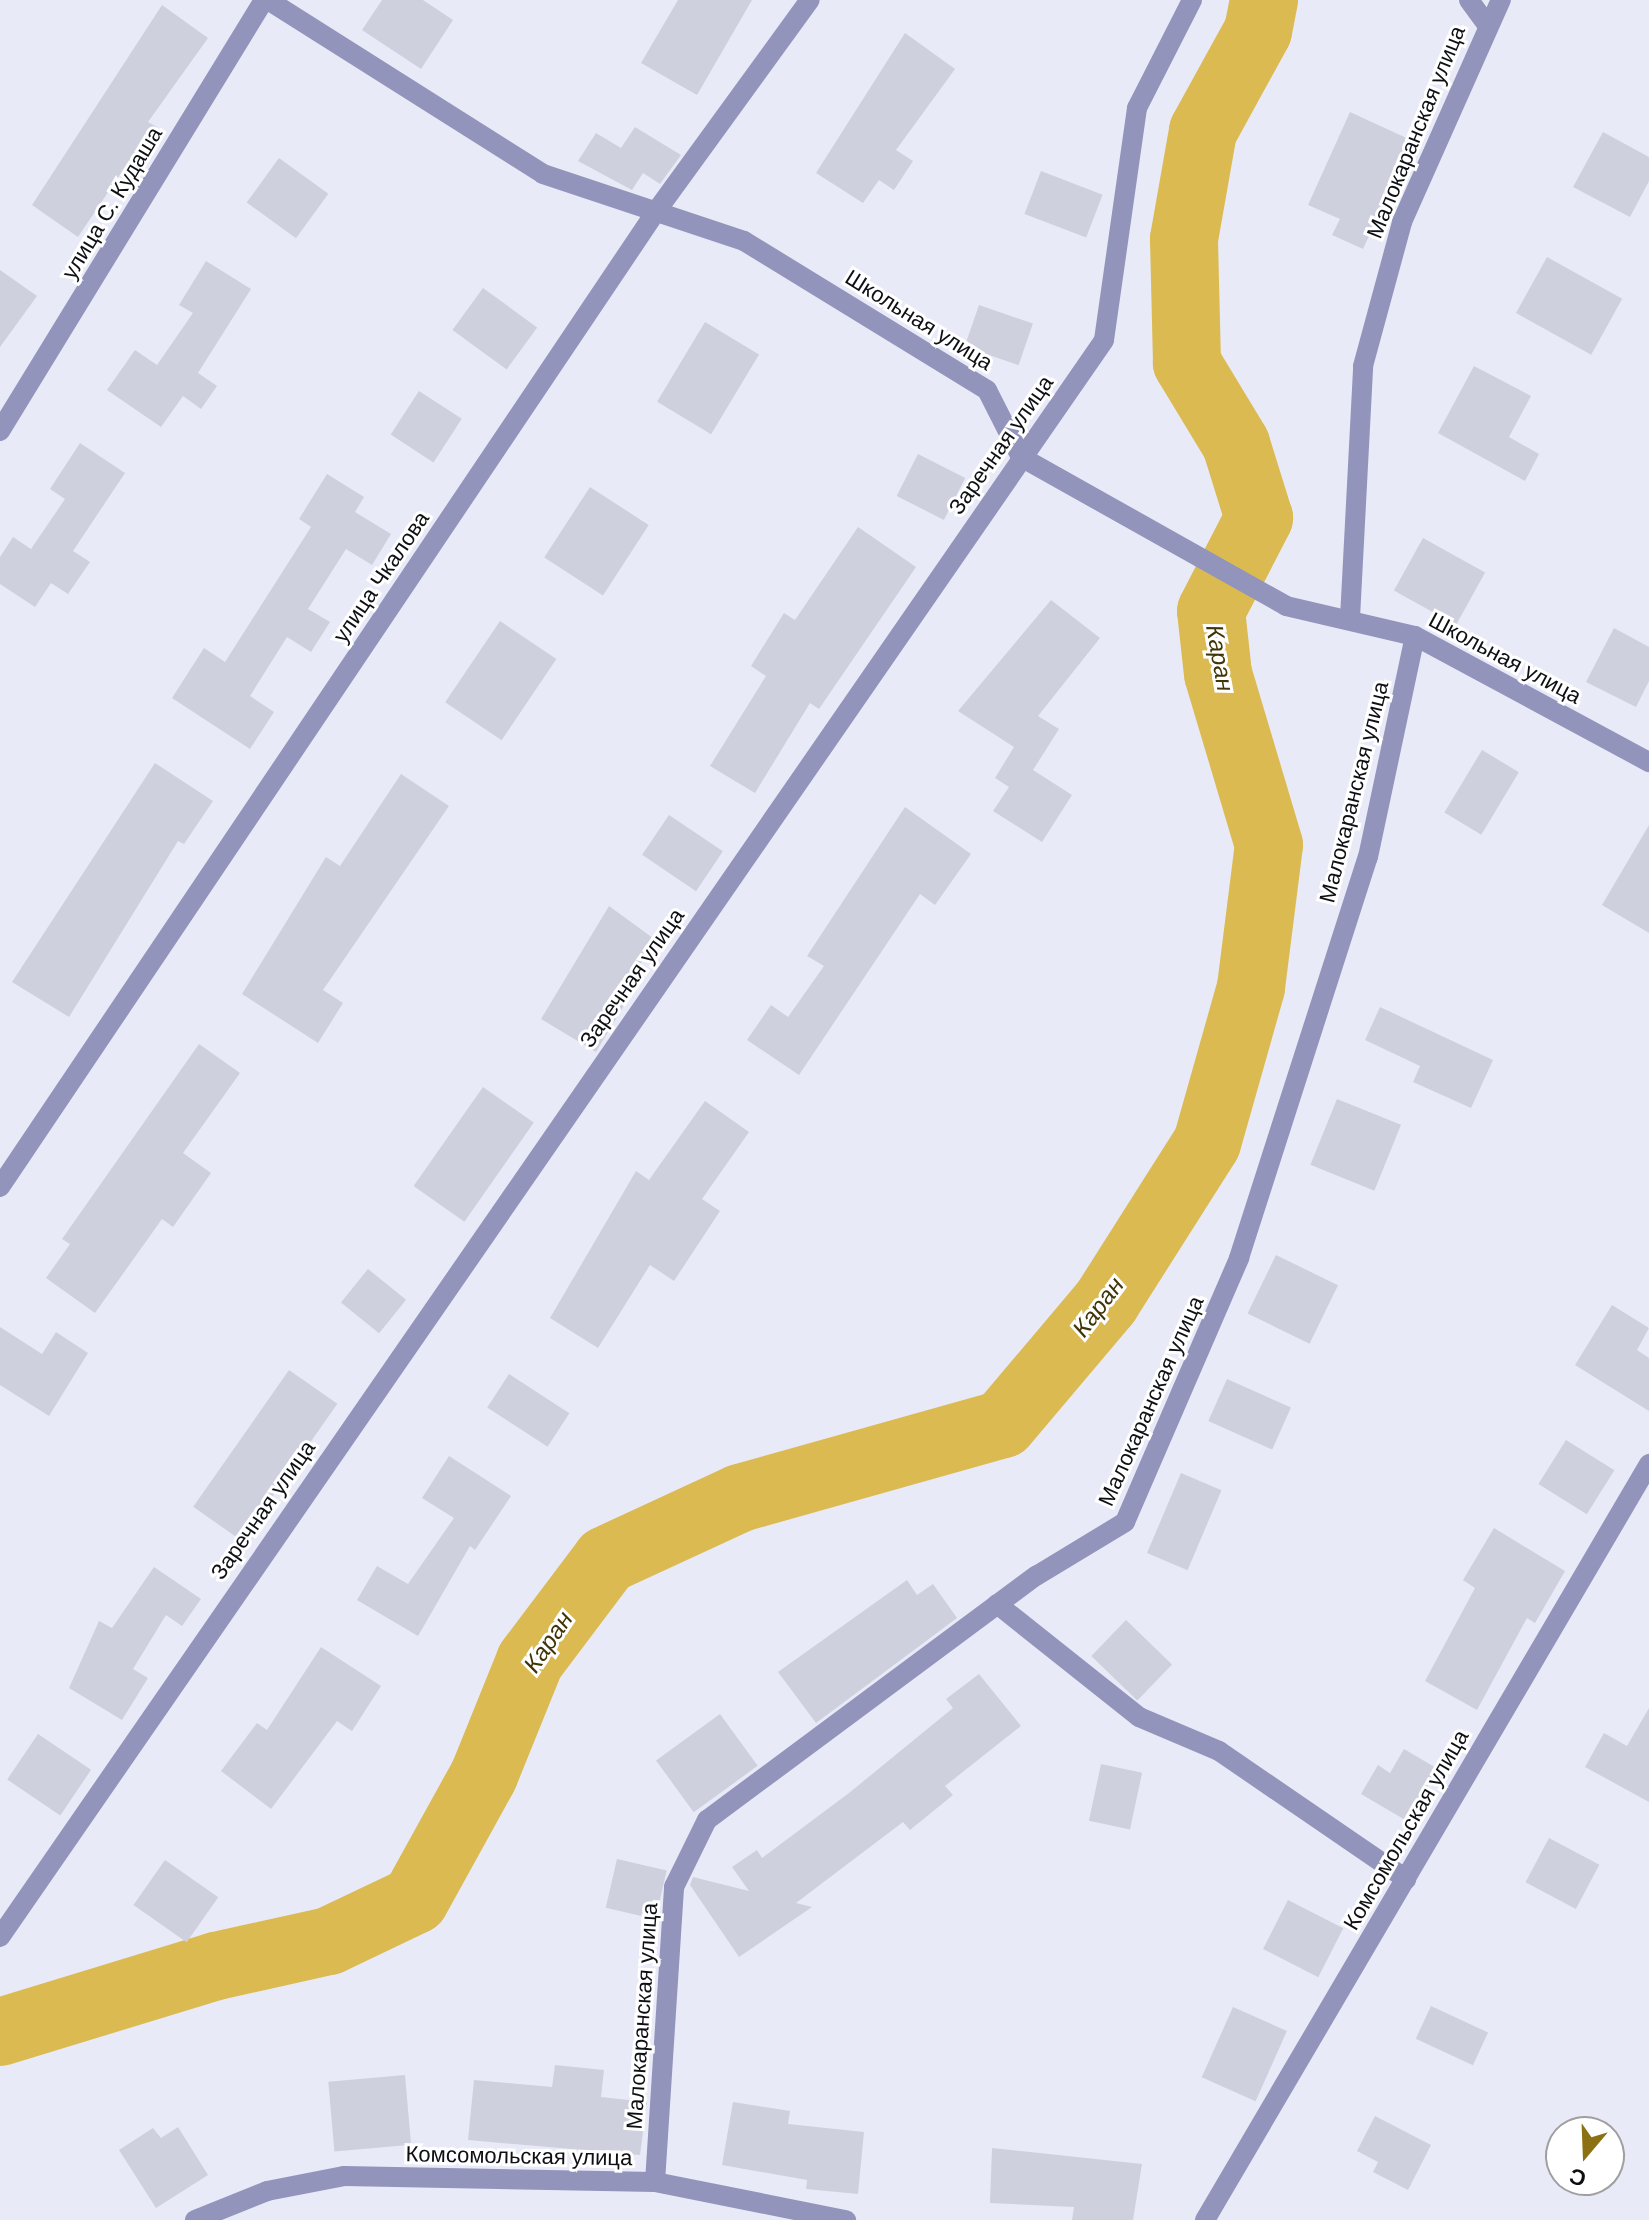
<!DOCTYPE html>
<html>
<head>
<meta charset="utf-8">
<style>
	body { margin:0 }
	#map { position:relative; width:1649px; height:2220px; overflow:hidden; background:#e9eaf7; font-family:Arial,sans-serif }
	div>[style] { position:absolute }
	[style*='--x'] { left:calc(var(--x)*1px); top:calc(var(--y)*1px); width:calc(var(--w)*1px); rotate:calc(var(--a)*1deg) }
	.river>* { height:68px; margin:-34px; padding:0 34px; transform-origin:34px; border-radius:34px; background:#dbba52 }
	.building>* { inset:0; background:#cfd0dd; transform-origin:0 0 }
	.minor>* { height:20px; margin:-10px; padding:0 10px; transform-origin:10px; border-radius:10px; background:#9294bc }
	span { translate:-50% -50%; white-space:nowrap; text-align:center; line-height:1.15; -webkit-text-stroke:6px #fff; paint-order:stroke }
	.street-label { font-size:22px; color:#0e0f13 }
	.water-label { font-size:24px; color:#413406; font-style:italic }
	.north { position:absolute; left:1545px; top:2116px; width:80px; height:80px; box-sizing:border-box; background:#fff; border:2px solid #9f9fa1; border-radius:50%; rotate:199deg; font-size:22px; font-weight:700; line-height:32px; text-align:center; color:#0e0f13 }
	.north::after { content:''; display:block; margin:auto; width:28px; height:36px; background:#8b7113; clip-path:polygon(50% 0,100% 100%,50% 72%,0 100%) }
</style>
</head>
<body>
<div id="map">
	<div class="river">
		<i style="--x:0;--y:2032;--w:226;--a:-17"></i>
		<i style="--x:216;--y:1966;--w:116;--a:-12.5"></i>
		<i style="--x:329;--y:1941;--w:95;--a:-25.5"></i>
		<i style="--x:415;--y:1900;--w:143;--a:-61.1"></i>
		<i style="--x:484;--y:1775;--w:123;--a:-68"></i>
		<i style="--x:530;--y:1661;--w:126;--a:-53"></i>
		<i style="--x:606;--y:1560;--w:148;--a:-24.8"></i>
		<i style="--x:740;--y:1498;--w:273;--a:-15.7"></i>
		<i style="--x:1003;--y:1424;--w:160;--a:-49.8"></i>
		<i style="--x:1106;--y:1302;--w:188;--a:-57.6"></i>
		<i style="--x:1207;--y:1143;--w:162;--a:-74.2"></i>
		<i style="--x:1251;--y:987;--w:143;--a:-82.8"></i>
		<i style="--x:1269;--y:845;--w:178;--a:-106.6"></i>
		<i style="--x:1218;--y:674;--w:63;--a:-96.3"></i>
		<i style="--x:1211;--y:611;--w:105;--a:-62.7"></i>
		<i style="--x:1259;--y:518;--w:77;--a:-107.3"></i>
		<i style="--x:1236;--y:444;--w:95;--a:-121.2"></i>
		<i style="--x:1187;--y:363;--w:124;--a:-91.4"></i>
		<i style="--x:1184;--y:239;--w:110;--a:-80"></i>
		<i style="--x:1203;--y:131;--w:114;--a:-61.2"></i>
		<i style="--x:1258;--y:31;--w:32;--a:-79"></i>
	</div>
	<div class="building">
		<i style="clip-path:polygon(382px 0,423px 0,453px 20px,421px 69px,362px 30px)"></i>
		<i style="clip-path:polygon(678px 0,752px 0,697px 95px,641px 63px)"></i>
		<i style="clip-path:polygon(162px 5px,208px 38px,148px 122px,157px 127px,135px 164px,129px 161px,78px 237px,32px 205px)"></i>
		<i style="clip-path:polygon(905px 33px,955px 69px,896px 150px,913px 161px,894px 190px,879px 180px,863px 203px,816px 173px)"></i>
		<i style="clip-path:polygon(1350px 112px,1413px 141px,1363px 249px,1332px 235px,1340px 219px,1308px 205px)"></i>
		<i style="clip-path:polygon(635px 127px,681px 155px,660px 184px,643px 173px,632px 190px,578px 161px,596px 133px,621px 148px)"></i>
		<i style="clip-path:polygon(1603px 132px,1649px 157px,1649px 181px,1630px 217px,1573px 187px)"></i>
		<i style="left:279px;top:158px;width:61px;height:55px;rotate:36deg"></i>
		<i style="left:1041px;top:171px;width:66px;height:46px;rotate:21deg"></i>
		<i style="left:1547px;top:257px;width:86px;height:64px;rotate:29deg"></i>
		<i style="clip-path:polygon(206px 261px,251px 289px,198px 373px,217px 386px,201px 409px,183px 396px,161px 427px,107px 390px,135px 350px,157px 365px,193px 313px,179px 305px)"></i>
		<i style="clip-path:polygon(0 270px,37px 296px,0 347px)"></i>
		<i style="left:483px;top:288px;width:67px;height:52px;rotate:36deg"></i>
		<i style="left:979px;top:305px;width:57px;height:44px;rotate:19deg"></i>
		<i style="left:705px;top:322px;width:63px;height:93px;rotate:31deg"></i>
		<i style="clip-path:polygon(1474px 366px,1531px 396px,1509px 437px,1539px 454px,1525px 481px,1438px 433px)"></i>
		<i style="left:419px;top:391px;width:51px;height:52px;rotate:33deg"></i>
		<i style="clip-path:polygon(80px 443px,125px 473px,73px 551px,90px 562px,68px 594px,51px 583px,35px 607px,0 584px,0 557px,13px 537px,31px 549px,65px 499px,50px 489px)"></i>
		<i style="left:918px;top:454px;width:53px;height:47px;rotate:27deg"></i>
		<i style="clip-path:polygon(327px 474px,364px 497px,355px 512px,391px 534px,372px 565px,346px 549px,308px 609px,330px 622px,311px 652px,287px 637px,250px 696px,274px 712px,250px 749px,172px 698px,204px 648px,225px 662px,311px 527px,299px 519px)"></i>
		<i style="left:590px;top:487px;width:70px;height:84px;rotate:33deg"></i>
		<i style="clip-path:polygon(858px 527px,916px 567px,819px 709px,810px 703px,755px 793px,710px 766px,766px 676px,751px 666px,784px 613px,795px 620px)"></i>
		<i style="left:1423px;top:538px;width:71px;height:60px;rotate:29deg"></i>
		<i style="clip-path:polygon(1051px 600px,1100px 638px,1038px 716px,1059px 729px,1033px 770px,1072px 795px,1042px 842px,993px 811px,1009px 787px,995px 778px,1014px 747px,958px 711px)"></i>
		<i style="left:500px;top:621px;width:68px;height:98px;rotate:34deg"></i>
		<i style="clip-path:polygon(1614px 628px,1649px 647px,1649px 681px,1636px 707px,1586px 682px)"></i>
		<i style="left:1482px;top:750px;width:43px;height:73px;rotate:31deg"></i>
		<i style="clip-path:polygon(155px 763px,213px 801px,184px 844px,178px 841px,69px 1017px,12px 982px)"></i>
		<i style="clip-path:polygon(401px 774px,449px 806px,323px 990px,343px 1003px,318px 1043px,242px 994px,326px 857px,340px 866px)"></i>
		<i style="clip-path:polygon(905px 807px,971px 854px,935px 905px,920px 894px,799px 1075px,747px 1040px,771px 1005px,788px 1017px,824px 966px,807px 956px)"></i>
		<i style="left:669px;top:815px;width:65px;height:48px;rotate:34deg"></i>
		<i style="clip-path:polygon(1649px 825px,1649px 933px,1602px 905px)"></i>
		<i style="clip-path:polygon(609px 906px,657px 941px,620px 992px,629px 997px,596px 1052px,541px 1019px)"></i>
		<i style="clip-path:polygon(1380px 1007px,1493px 1060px,1471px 1108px,1413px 1082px,1420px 1066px,1365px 1040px)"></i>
		<i style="clip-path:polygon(199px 1044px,240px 1073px,183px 1153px,211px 1173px,173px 1227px,162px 1219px,95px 1313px,46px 1278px,70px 1244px,62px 1239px)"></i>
		<i style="left:483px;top:1087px;width:62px;height:121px;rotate:35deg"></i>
		<i style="left:1337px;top:1099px;width:69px;height:71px;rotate:22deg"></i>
		<i style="clip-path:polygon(705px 1101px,749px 1132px,702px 1199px,720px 1211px,674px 1281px,650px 1265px,598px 1348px,550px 1318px,636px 1171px,649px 1180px)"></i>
		<i style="left:1276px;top:1255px;width:69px;height:65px;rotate:26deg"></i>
		<i style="left:368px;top:1269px;width:49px;height:43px;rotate:39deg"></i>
		<i style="clip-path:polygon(1612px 1305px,1649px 1328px,1637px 1350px,1649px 1358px,1649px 1411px,1575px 1365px)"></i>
		<i style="clip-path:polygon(0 1327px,42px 1354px,56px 1332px,88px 1353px,49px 1416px,0 1385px)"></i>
		<i style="left:289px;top:1370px;width:59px;height:167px;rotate:35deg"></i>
		<i style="left:509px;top:1374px;width:72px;height:40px;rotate:33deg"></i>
		<i style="left:1227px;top:1379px;width:70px;height:46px;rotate:24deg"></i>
		<i style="left:1566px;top:1440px;width:57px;height:52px;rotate:32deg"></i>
		<i style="clip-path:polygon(449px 1456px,511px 1496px,475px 1550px,470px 1546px,418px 1636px,357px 1600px,377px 1566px,408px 1584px,454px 1518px,422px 1498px)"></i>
		<i style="left:1181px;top:1473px;width:44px;height:87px;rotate:23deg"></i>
		<i style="clip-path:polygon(1494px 1528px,1565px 1571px,1535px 1623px,1527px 1618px,1477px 1710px,1425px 1681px,1475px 1588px,1463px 1580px)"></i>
		<i style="clip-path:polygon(154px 1567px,201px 1599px,182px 1626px,166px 1615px,133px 1669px,148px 1678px,122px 1720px,69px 1688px,99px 1621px,112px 1628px)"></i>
		<i style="clip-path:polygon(907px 1580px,917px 1595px,933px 1584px,957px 1618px,816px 1723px,778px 1672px)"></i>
		<i style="left:1126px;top:1620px;width:64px;height:50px;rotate:44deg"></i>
		<i style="clip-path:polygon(321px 1647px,381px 1686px,352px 1731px,337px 1721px,271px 1809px,221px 1771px,257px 1723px,267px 1730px)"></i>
		<i style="clip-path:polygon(979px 1674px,1021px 1726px,945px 1786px,953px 1795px,910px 1830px,903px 1822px,796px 1903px,812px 1907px,739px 1957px,690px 1885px,693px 1877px,749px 1891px,732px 1867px,757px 1850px,762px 1858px,849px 1793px,953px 1708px,946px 1699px)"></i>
		<i style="clip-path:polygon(1649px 1708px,1649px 1802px,1585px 1767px,1604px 1733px,1627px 1746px)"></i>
		<i style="left:720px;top:1714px;width:64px;height:79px;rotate:54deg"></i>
		<i style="left:38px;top:1734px;width:64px;height:55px;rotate:34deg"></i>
		<i style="clip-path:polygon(1404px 1749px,1438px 1769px,1407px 1821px,1361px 1794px,1378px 1765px,1390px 1773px)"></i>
		<i style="left:1101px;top:1764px;width:42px;height:58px;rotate:12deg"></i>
		<i style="left:1549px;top:1838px;width:57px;height:50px;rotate:28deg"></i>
		<i style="left:617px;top:1859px;width:51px;height:50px;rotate:13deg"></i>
		<i style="left:165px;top:1860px;width:65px;height:55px;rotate:35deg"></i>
		<i style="left:1288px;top:1900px;width:62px;height:55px;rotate:27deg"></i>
		<i style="left:1431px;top:2006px;width:63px;height:36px;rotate:25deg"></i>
		<i style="left:1233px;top:2007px;width:59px;height:77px;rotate:24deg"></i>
		<i style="clip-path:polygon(555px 2065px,604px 2070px,601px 2097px,647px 2102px,640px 2155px,468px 2140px,474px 2080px,552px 2087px)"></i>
		<i style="left:405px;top:2075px;width:70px;height:77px;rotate:85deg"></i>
		<i style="clip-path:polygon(733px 2102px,790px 2111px,788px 2124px,864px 2132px,858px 2194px,806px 2189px,807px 2180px,722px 2165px)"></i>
		<i style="clip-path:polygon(1375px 2116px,1431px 2145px,1408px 2190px,1373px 2172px,1378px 2162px,1357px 2151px)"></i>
		<i style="clip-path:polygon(178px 2127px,208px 2175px,156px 2208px,119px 2150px,153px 2128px,161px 2138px)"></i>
		<i style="clip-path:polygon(992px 2148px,1142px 2164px,1133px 2220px,1072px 2220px,1074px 2207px,990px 2203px)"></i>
	</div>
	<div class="minor">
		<i style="--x:268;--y:0;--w:325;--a:32.3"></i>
		<i style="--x:543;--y:174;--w:212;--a:18.4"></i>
		<i style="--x:744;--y:241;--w:285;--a:31.5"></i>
		<i style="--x:987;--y:390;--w:75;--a:63.1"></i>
		<i style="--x:1021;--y:457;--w:304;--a:29.3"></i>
		<i style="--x:1286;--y:606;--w:132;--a:13.1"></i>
		<i style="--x:1415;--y:636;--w:266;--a:28.3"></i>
		<i style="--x:1469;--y:0;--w:29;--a:54"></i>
		<i style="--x:0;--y:431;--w:505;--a:-58.51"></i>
		<i style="--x:1350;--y:618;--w:252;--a:-87"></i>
		<i style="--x:1363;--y:366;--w:149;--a:-74.8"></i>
		<i style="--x:1402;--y:222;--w:243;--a:-66"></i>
		<i style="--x:0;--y:1187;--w:1174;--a:-56.08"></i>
		<i style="--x:655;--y:213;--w:263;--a:-54"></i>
		<i style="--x:997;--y:1604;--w:181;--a:38.5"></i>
		<i style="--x:1139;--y:1717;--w:87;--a:23"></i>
		<i style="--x:1219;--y:1751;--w:227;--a:34.4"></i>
		<i style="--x:0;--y:1937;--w:1941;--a:-55.34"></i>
		<i style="--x:1104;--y:340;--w:234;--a:-81.9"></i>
		<i style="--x:1137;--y:108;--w:121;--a:-63"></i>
		<i style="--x:655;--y:2182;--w:296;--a:-86.3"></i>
		<i style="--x:674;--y:1887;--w:75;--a:-63.8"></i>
		<i style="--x:707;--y:1820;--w:410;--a:-36.6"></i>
		<i style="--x:1036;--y:1576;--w:104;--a:-31.2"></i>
		<i style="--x:1125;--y:1522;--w:288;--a:-66.6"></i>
		<i style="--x:1239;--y:1258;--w:421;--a:-72.2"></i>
		<i style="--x:1368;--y:857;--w:226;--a:-78"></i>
		<i style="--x:195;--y:2220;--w:78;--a:-21.9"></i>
		<i style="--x:267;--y:2191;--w:78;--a:-11"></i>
		<i style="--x:344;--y:2176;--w:311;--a:1.1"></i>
		<i style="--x:655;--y:2182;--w:195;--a:11.3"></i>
		<i style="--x:1205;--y:2220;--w:877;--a:-59.57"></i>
	</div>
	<div class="street-label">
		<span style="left:1416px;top:132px;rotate:-68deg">Малокаранская улица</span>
		<span style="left:112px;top:203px;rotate:-59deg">улица С. Кудаша</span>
		<span style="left:919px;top:320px;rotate:32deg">Школьная улица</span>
		<span style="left:1001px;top:445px;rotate:-55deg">Заречная улица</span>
		<span style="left:381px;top:577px;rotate:-56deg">улица Чкалова</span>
		<span style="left:1505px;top:658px;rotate:28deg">Школьная улица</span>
		<span style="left:1354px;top:792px;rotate:-76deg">Малокаранская улица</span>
		<span style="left:632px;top:978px;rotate:-55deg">Заречная улица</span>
		<span style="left:1151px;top:1401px;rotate:-66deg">Малокаранская улица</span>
		<span style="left:263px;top:1510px;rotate:-55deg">Заречная улица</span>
		<span style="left:1406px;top:1830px;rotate:-60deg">Комсомольская улица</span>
		<span style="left:642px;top:2016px;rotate:-86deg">Малокаранская улица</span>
		<span style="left:519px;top:2156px;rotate:1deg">Комсомольская улица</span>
	</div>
	<div class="water-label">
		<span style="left:1220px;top:658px;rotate:80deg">Каран</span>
		<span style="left:1098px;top:1307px;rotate:-53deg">Каран</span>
		<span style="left:548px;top:1642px;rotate:-56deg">Каран</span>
	</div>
	<div class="north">С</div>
</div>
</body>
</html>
